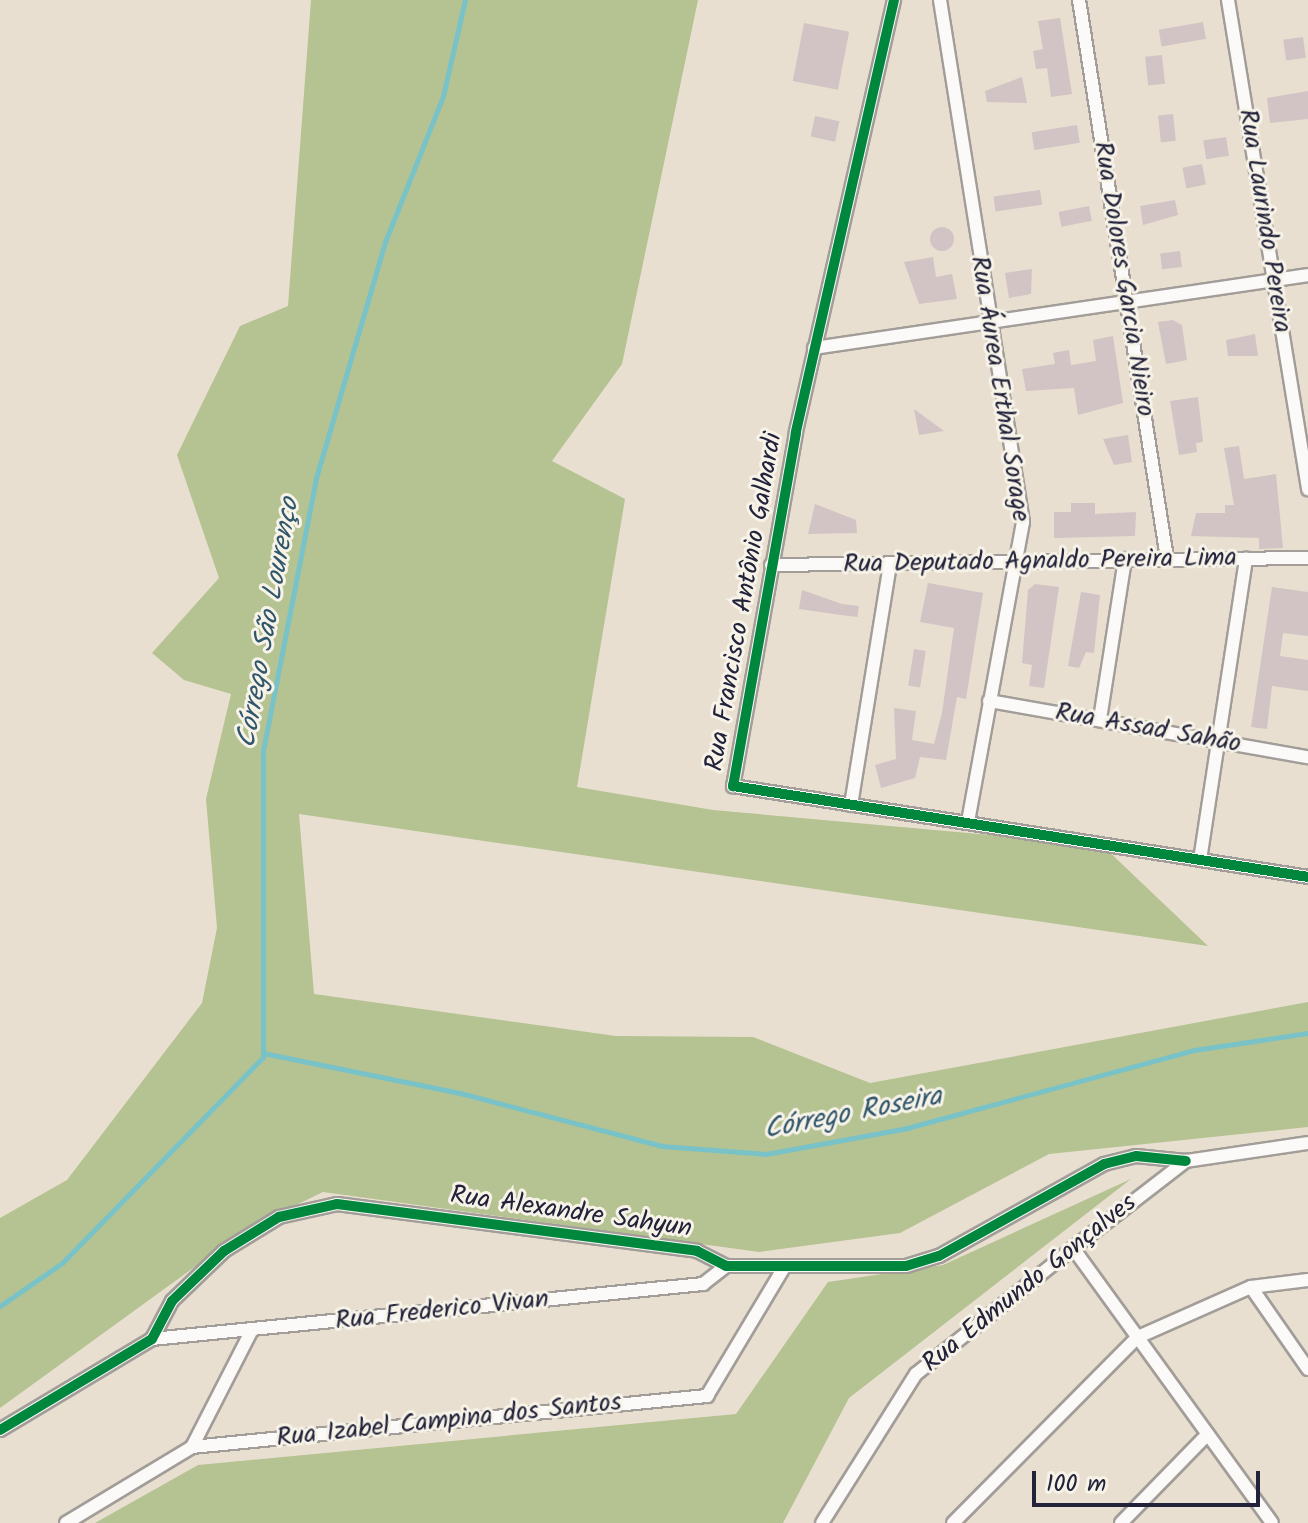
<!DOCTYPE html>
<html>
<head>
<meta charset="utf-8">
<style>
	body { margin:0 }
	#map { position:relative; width:1308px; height:1523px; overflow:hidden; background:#e8dfd0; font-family:Kalam,sans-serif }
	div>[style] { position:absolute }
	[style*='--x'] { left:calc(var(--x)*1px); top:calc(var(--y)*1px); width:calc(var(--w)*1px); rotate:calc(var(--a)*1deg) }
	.forest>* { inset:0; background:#b5c291 }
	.stream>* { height:5px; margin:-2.5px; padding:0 2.5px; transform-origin:2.5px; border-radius:2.5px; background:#79c3c8 }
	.building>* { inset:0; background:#d2c4c4; transform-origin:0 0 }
	.round { border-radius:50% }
	.roads { filter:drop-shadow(2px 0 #a29d98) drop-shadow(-2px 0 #a29d98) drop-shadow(0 2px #a29d98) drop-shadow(0 -2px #a29d98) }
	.street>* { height:12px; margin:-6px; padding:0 6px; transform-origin:6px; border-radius:6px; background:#fcfaf8 }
	.cycleway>* { height:10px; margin:-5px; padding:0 5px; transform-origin:5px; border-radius:5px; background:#00873e }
	span { translate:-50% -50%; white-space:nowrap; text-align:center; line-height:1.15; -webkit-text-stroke:6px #f7f3e8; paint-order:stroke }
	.street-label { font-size:26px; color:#22223b }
	.water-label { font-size:28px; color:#30566b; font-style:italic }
	.scale { position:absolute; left:1032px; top:1471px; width:228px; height:36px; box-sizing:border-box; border:4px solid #22223b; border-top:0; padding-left:10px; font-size:24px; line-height:28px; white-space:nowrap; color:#22223b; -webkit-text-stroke:6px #f7f3e8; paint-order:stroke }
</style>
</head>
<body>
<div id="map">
	<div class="forest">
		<i style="clip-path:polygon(311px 0,698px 0,622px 364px,552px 461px,625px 499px,577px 787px,713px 810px,1102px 845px,1208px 946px,299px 814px,314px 994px,616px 1036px,753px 1037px,870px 1083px,1308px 1002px,1308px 1127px,1049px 1154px,900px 1233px,759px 1252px,323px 1192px,247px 1229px,0 1408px,0 1218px,67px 1180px,202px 1003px,217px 928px,206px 799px,231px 694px,184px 680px,152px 653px,219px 578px,177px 455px,240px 326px,288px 306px)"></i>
		<i style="clip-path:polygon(1131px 1179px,849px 1398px,783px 1523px,95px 1523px,198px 1465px,736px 1414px,828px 1282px,943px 1265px)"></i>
	</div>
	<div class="stream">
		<i style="--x:263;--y:1053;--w:201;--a:11.5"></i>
		<i style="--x:460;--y:1093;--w:209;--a:14.7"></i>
		<i style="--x:662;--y:1146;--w:104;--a:4.4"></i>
		<i style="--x:766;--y:1154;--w:143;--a:-10.4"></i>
		<i style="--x:907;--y:1128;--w:297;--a:-15.2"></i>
		<i style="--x:1194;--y:1050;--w:115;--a:-8.5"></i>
		<i style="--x:0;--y:1306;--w:75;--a:-34.7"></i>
		<i style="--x:62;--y:1263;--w:288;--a:-45.7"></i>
		<i style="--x:263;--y:1057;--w:306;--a:-90"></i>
		<i style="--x:263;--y:751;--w:278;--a:-79"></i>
		<i style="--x:316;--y:478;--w:246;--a:-73.7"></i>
		<i style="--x:385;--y:242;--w:157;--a:-68.3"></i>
		<i style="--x:443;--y:96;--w:98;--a:-77.1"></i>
	</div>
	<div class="building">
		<i style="clip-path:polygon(1060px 18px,1072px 94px,1051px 97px,1047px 68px,1036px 69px,1033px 51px,1043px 49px,1038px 21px)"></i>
		<i style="left:1203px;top:22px;width:17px;height:45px;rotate:80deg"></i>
		<i style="left:804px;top:23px;width:46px;height:59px;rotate:11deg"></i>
		<i style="left:1303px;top:37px;width:21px;height:20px;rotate:82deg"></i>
		<i style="left:1162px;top:55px;width:29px;height:17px;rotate:84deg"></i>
		<i style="clip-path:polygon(1022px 77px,1027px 103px,987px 102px,985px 91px)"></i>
		<i style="clip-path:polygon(1308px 91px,1308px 119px,1270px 123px,1267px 98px)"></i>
		<i style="left:1173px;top:114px;width:27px;height:15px;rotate:84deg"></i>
		<i style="left:815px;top:116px;width:25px;height:21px;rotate:12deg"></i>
		<i style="left:1077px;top:125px;width:18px;height:46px;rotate:81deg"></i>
		<i style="left:1226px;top:137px;width:19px;height:23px;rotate:81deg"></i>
		<i style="left:1202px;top:164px;width:21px;height:20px;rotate:79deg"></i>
		<i style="left:1040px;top:190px;width:15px;height:47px;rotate:82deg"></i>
		<i style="clip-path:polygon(1175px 200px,1178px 215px,1143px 225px,1140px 206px)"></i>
		<i style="left:1089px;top:206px;width:15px;height:31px;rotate:79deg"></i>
		<i class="round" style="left:930px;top:227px;width:24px;height:24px"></i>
		<i style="left:1180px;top:251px;width:16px;height:20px;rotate:83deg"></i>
		<i style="clip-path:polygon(933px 257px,936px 277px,952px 274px,957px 299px,919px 304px,904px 262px)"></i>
		<i style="clip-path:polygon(1032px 269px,1031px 294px,1009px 298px,1005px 273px)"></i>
		<i style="clip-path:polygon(1173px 320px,1182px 325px,1187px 360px,1166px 364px,1158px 322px)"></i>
		<i style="clip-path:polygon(1255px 334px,1258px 356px,1228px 356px,1226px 340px)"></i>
		<i style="clip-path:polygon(1113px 336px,1123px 403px,1078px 415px,1074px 388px,1026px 391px,1022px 369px,1055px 364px,1053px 353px,1069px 350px,1071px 365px,1096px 361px,1093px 340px)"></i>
		<i style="clip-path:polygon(1198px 397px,1203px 442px,1196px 443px,1197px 452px,1179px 455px,1170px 401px)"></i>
		<i style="clip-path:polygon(914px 409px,944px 431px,919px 435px)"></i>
		<i style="clip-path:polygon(1128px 435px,1132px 462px,1114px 465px,1103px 439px)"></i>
		<i style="clip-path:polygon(1239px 446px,1244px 479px,1276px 474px,1283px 548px,1259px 549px,1259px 538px,1191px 536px,1196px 513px,1225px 513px,1225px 505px,1234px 505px,1224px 448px)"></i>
		<i style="clip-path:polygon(1071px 503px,1095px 503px,1095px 514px,1136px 512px,1135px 536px,1054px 538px,1054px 512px,1071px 512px)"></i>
		<i style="clip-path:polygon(815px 504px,856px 520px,857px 533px,808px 534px)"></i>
		<i style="clip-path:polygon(928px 583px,983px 593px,966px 699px,957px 697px,946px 760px,920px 757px,915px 778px,881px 788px,875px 765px,896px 759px,894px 708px,916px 711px,912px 740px,934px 744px,942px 713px,954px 628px,920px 622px)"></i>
		<i style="clip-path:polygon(1035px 584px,1059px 587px,1044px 688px,1029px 686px,1032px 665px,1022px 663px,1028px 590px)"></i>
		<i style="clip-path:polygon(1272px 587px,1308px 592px,1308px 636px,1283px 633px,1280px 656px,1308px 660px,1308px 691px,1272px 686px,1267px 729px,1251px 727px)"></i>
		<i style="clip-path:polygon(802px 590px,842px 604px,841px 615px,799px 609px)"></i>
		<i style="clip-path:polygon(1081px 592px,1100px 595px,1094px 653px,1086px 652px,1079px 668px,1068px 666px)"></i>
		<i style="left:842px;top:604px;width:17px;height:11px;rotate:7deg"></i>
		<i style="left:914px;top:649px;width:12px;height:37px;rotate:9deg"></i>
	</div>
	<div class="roads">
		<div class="street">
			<i style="--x:894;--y:0;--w:444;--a:102.8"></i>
			<i style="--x:796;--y:433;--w:359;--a:100.1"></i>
			<i style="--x:733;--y:786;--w:582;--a:8.99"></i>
			<i style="--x:940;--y:0;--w:529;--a:80.97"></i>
			<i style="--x:1023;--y:522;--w:306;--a:100.4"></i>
			<i style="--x:1079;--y:0;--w:565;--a:81.04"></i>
			<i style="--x:1228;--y:0;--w:496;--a:80.7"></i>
			<i style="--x:814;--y:348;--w:499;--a:-8.4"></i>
			<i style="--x:771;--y:565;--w:537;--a:-0.75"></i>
			<i style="--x:989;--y:701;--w:324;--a:10"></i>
			<i style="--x:1100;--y:719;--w:162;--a:-81.1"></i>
			<i style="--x:851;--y:805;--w:244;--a:-80.8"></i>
			<i style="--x:1200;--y:860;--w:305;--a:-81.3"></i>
			<i style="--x:1073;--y:1248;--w:339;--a:54.1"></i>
			<i style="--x:1251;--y:1287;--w:100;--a:55.2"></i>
			<i style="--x:152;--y:1339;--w:554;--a:-5.7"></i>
			<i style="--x:703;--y:1284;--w:29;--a:-38"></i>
			<i style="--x:0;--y:1430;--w:177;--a:-30.9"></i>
			<i style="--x:152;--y:1339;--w:43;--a:-62.2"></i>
			<i style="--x:172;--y:1301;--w:72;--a:-43.9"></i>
			<i style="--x:224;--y:1251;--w:65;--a:-31.7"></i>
			<i style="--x:279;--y:1217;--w:59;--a:-12.6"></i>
			<i style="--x:337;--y:1204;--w:363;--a:7.4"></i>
			<i style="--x:697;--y:1251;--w:33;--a:27"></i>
			<i style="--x:726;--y:1266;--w:180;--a:0"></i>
			<i style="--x:906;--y:1266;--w:34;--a:-17"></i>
			<i style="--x:939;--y:1256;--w:189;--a:-29.1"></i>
			<i style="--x:1104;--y:1164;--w:33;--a:-14"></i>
			<i style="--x:1136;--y:1156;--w:50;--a:5.7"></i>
			<i style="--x:192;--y:1447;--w:131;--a:-62.9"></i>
			<i style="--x:66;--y:1523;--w:147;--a:-31.1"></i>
			<i style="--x:192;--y:1447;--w:518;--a:-5.66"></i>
			<i style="--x:707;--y:1396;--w:148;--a:-59.1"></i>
			<i style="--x:822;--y:1523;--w:176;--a:-57.8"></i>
			<i style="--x:916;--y:1374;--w:201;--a:-38.7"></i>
			<i style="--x:1073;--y:1248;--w:143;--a:-37.6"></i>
			<i style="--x:1186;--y:1161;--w:123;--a:-8.4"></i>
			<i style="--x:953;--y:1523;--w:262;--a:-45.2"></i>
			<i style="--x:1138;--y:1337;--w:124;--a:-23.9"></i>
			<i style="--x:1251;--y:1287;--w:57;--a:-7"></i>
			<i style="--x:1121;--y:1523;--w:124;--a:-45.7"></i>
		</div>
	</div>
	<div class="cycleway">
		<i style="--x:894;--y:0;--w:444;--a:102.8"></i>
		<i style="--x:796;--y:433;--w:359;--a:100.1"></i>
		<i style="--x:733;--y:786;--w:582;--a:8.99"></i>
		<i style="--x:0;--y:1430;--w:177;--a:-30.9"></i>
		<i style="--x:152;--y:1339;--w:43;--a:-62.2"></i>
		<i style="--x:172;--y:1301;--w:72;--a:-43.9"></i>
		<i style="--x:224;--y:1251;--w:65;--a:-31.7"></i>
		<i style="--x:279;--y:1217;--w:59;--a:-12.6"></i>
		<i style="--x:337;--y:1204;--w:363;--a:7.4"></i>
		<i style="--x:697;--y:1251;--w:33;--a:27"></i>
		<i style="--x:726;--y:1266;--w:180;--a:0"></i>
		<i style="--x:906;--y:1266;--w:34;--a:-17"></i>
		<i style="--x:939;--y:1256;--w:189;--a:-29.1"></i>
		<i style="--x:1104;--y:1164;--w:33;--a:-14"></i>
		<i style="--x:1136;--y:1156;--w:50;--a:5.7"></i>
	</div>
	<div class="street-label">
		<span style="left:1264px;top:221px;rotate:81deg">Rua Laurindo Pereira</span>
		<span style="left:1123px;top:279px;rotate:81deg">Rua Dolores Garcia Nieiro</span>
		<span style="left:999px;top:389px;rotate:81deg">Rua Áurea Erthal Sorage</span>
		<span style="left:1040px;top:562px;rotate:-1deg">Rua Deputado Agnaldo Pereira Lima</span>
		<span style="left:745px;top:602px;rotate:-80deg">Rua Francisco Antônio Galhardi</span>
		<span style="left:1148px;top:729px;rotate:10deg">Rua Assad Sahão</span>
		<span style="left:571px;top:1213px;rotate:8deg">Rua Alexandre Sahyun</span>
		<span style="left:1030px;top:1284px;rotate:-39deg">Rua Edmundo Gonçalves</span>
		<span style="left:442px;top:1311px;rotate:-6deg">Rua Frederico Vivan</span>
		<span style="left:449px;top:1421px;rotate:-6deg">Rua Izabel Campina dos Santos</span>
	</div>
	<div class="water-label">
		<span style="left:269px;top:623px;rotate:-80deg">Córrego São Lourenço</span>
		<span style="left:853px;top:1114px;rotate:-11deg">Córrego Roseira</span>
	</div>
	<div class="scale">100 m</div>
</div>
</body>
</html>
